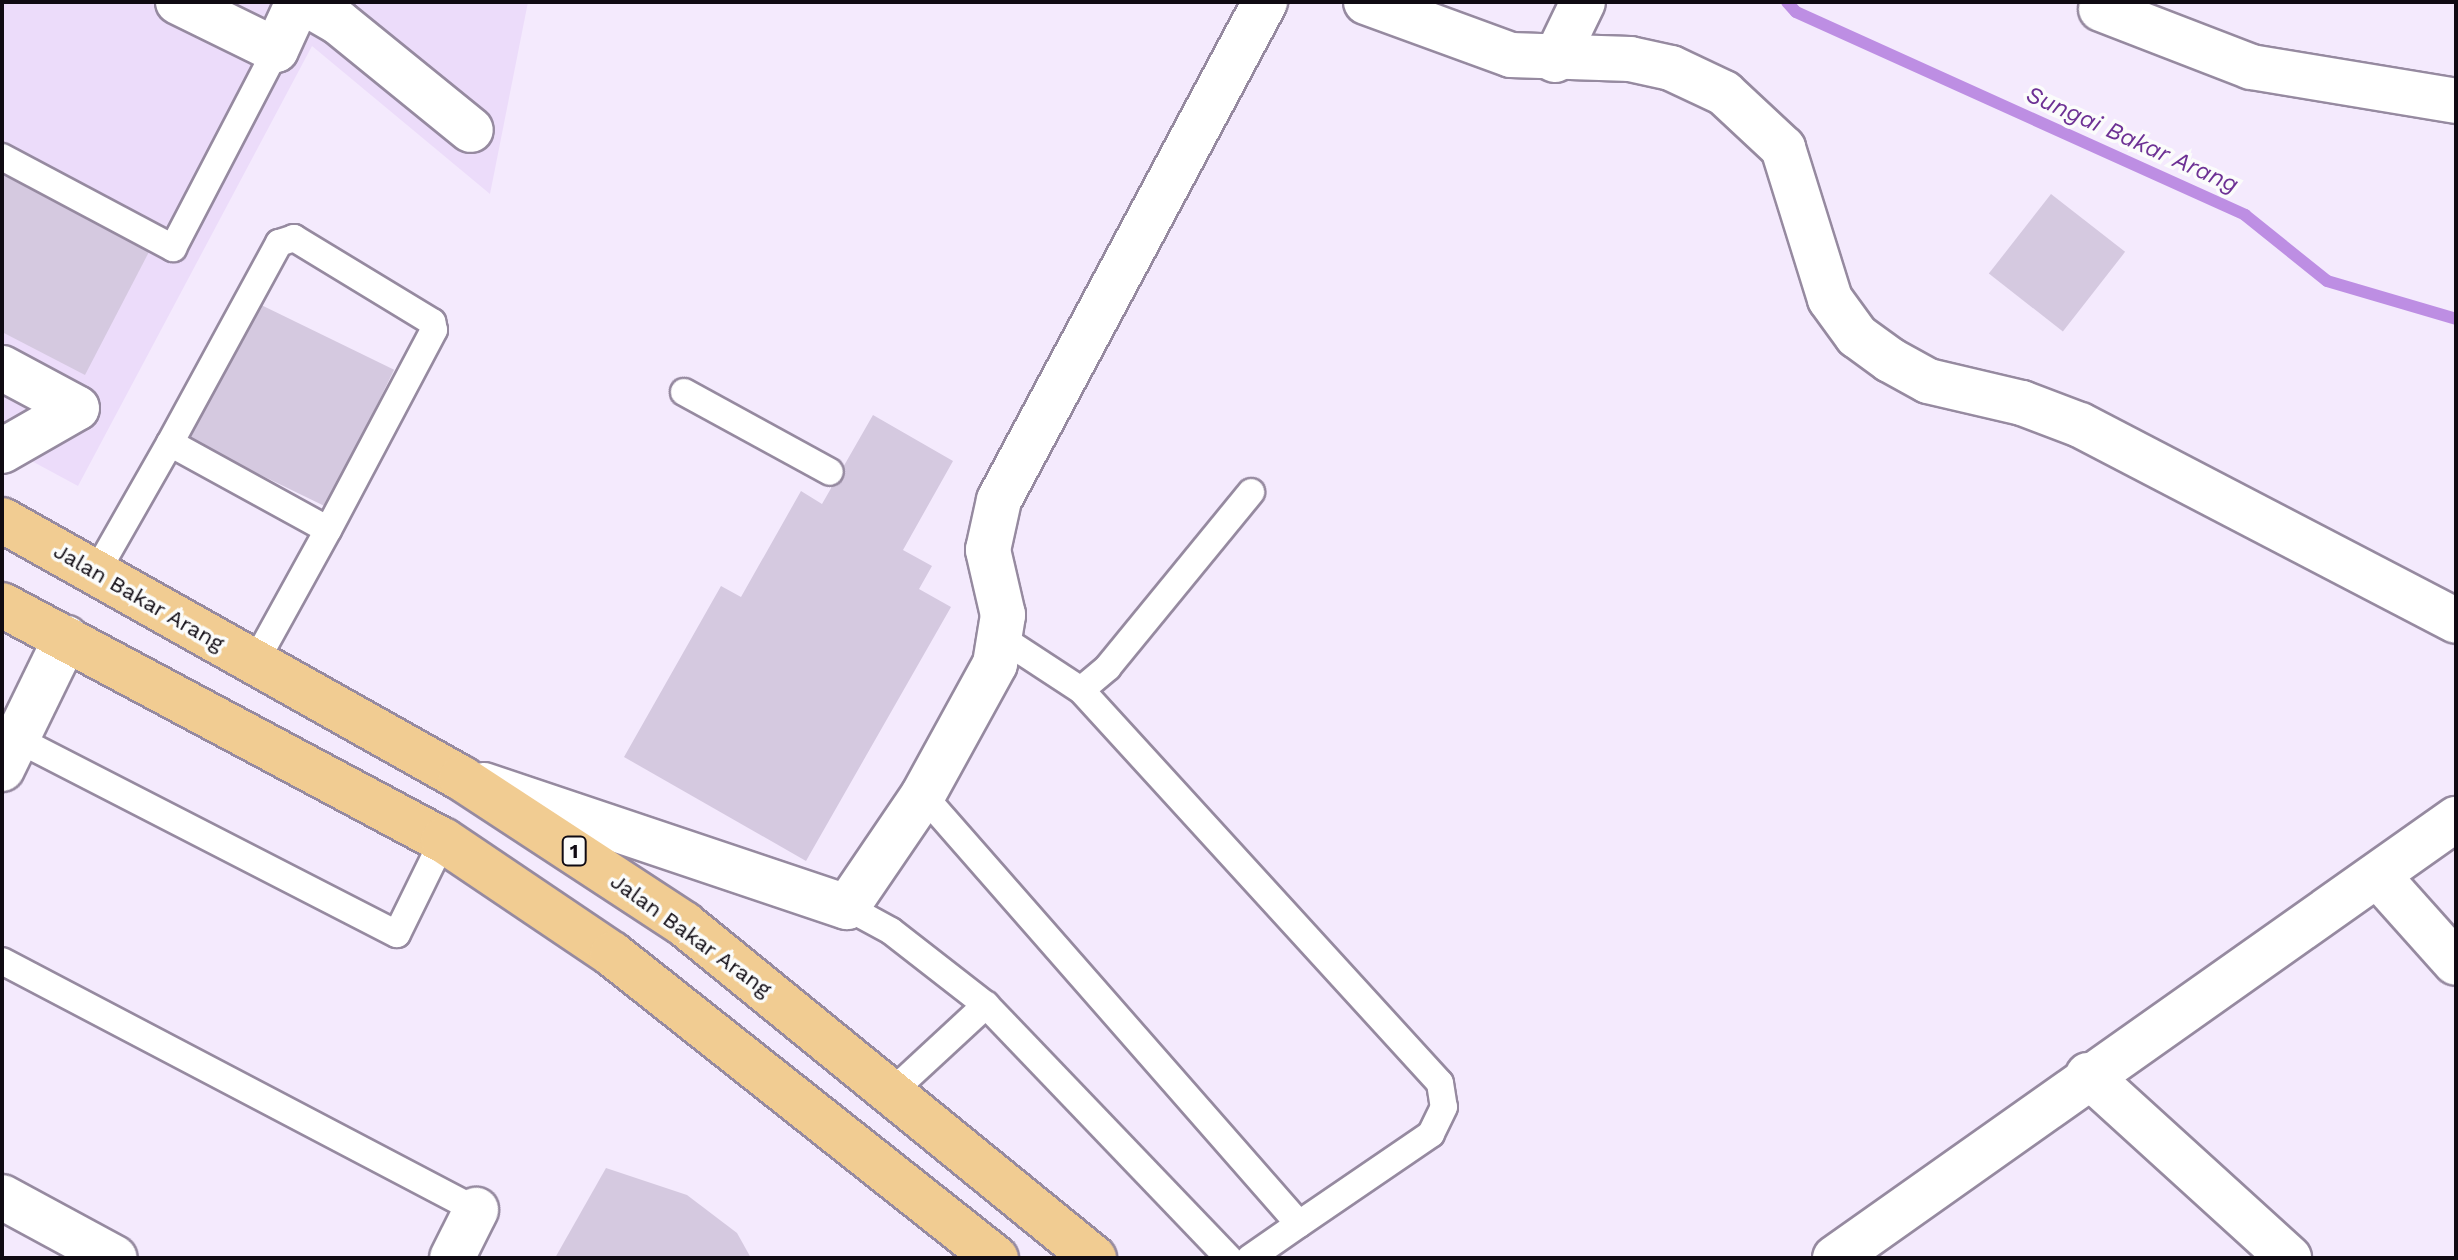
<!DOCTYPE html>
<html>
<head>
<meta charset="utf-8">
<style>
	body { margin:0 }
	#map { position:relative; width:2458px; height:1260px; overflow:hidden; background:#f4eafd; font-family:"Work Sans",sans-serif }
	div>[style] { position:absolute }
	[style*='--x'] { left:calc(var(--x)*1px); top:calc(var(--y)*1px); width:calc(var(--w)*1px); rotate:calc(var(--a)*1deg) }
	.built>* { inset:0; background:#ecdcfa }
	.stream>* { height:12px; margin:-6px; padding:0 6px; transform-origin:6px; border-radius:6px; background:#bd8ee3 }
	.building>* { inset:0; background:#d5c9e0; transform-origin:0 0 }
	.roads { filter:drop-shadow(2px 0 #968aa0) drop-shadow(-2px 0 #968aa0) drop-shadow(0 2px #968aa0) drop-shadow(0 -2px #968aa0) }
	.service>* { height:26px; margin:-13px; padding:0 13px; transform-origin:13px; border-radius:13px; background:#fff }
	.minor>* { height:44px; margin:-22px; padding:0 22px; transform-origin:22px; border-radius:22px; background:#fff }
	.primary>* { height:44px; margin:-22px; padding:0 22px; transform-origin:22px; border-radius:22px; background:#f1cc92 }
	span { translate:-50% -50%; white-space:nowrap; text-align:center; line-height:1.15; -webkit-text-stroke:7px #fbfcfb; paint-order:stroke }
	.shield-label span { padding:2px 6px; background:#fbfcfb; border:2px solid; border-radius:6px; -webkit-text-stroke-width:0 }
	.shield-label { font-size:20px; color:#0f0a12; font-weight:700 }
	.street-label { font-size:22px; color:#0f0a12 }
	.water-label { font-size:24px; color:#6d3194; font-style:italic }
	.frame { position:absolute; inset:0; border:4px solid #0f0a12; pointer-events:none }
</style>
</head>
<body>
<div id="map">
	<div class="built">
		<i style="clip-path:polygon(2px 2px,528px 2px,490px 194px,312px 46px,78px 486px,2px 445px)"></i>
	</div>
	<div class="stream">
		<i style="--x:1787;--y:2;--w:13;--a:48"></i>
		<i style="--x:1796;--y:12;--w:493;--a:24.3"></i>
		<i style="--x:2245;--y:215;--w:105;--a:38.8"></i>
		<i style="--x:2327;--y:281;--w:134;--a:16.4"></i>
	</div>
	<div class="building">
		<i style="clip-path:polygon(2px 170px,151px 248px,85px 375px,2px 332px)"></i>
		<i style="left:2051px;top:194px;width:94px;height:101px;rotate:38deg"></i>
		<i style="left:253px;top:301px;width:157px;height:153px;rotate:26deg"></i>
		<i style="clip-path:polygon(873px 415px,953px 461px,903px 550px,932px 566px,919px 589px,951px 607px,806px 861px,624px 757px,721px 586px,741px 597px,801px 491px,822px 504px)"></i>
		<i style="clip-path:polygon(606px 1168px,687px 1195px,737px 1233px,751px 1258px,555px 1258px)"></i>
	</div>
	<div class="roads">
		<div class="service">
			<i style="--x:2;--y:157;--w:194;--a:28"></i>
			<i style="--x:173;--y:248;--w:223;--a:-62.5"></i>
			<i style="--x:684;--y:392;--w:166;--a:28.7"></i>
			<i style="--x:170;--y:443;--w:228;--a:-61.4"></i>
			<i style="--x:279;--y:243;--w:16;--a:-18"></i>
			<i style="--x:294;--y:238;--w:162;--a:31.3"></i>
			<i style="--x:432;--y:322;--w:8;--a:76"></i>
			<i style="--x:434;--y:330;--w:226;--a:117.9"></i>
			<i style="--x:97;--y:571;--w:147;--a:-60.3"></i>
			<i style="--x:170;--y:443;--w:180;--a:28.8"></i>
			<i style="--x:328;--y:530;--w:153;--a:118.9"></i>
			<i style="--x:1003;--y:639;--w:93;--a:33.2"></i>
			<i style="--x:1081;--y:690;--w:532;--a:47.59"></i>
			<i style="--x:1440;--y:1083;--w:24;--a:81"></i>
			<i style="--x:1444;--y:1107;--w:30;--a:116"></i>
			<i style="--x:1431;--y:1134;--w:160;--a:145.7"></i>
			<i style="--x:1081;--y:690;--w:35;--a:-40"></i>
			<i style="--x:1108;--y:667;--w:226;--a:-50.7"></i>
			<i style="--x:17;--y:739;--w:427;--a:27.2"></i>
			<i style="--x:397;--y:934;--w:105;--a:-63.9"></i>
			<i style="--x:923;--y:795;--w:570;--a:48.77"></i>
			<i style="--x:1299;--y:1224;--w:60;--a:145.2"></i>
			<i style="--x:847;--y:907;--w:50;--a:28.6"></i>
			<i style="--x:891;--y:931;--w:120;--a:37.9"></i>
			<i style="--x:986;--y:1005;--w:351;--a:46.2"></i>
			<i style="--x:2;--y:961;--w:535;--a:27.71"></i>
			<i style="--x:893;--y:1091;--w:127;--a:-42.8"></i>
		</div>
		<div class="minor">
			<i style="--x:178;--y:2;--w:109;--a:26.1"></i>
			<i style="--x:276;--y:50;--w:53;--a:-65.4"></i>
			<i style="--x:303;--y:2;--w:40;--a:29.7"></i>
			<i style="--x:338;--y:22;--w:171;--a:39.1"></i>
			<i style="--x:1366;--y:2;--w:154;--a:20.1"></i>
			<i style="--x:1511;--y:55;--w:119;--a:1.9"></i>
			<i style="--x:1630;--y:59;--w:42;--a:12.4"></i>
			<i style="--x:1671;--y:68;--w:59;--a:25.3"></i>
			<i style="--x:1724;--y:93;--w:81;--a:43"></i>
			<i style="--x:1783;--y:148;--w:158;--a:72.7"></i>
			<i style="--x:1830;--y:299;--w:46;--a:53.9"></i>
			<i style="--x:1857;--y:336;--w:41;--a:36"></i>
			<i style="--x:1890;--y:360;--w:43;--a:28.9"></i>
			<i style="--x:1928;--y:381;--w:97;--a:13.2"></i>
			<i style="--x:2022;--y:403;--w:62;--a:20.8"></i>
			<i style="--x:2080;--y:425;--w:424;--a:27.5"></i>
			<i style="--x:2101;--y:9;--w:161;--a:21.1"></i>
			<i style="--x:2251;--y:67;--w:208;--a:9.4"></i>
			<i style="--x:1555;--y:60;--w:64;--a:-64.2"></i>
			<i style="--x:2;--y:368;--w:85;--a:28.1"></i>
			<i style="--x:2;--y:451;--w:86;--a:-29.8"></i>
			<i style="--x:2;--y:769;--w:146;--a:-64"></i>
			<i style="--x:484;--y:785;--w:383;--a:18.6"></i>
			<i style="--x:847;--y:907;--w:135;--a:-55.8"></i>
			<i style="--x:923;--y:795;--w:149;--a:-61.2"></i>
			<i style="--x:995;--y:664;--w:50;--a:-80.7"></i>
			<i style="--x:1003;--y:615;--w:67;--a:-103"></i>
			<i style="--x:988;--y:550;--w:51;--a:-77.6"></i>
			<i style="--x:999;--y:500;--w:565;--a:-61.89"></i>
			<i style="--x:2379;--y:877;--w:115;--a:48.2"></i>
			<i style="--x:2088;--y:1075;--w:272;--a:42.3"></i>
			<i style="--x:2;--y:1197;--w:128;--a:28.4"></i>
			<i style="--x:452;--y:1258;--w:54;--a:-63.4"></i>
			<i style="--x:1835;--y:1258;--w:761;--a:-35.26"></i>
		</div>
		<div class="primary">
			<i style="--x:2;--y:520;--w:527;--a:29.34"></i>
			<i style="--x:461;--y:778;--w:267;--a:33.2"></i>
			<i style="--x:684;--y:924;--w:529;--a:39.17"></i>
			<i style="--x:2;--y:605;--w:500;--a:28.1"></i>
			<i style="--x:443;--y:840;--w:204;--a:34"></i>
			<i style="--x:612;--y:954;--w:490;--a:38.4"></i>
		</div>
	</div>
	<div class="shield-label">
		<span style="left:574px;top:851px">1</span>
	</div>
	<div class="street-label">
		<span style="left:139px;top:597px;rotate:30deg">Jalan Bakar Arang</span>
		<span style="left:691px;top:935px;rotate:36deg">Jalan Bakar Arang</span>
	</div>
	<div class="water-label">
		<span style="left:2132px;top:140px;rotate:24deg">Sungai Bakar Arang</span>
	</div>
	<div class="frame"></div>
</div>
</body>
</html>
